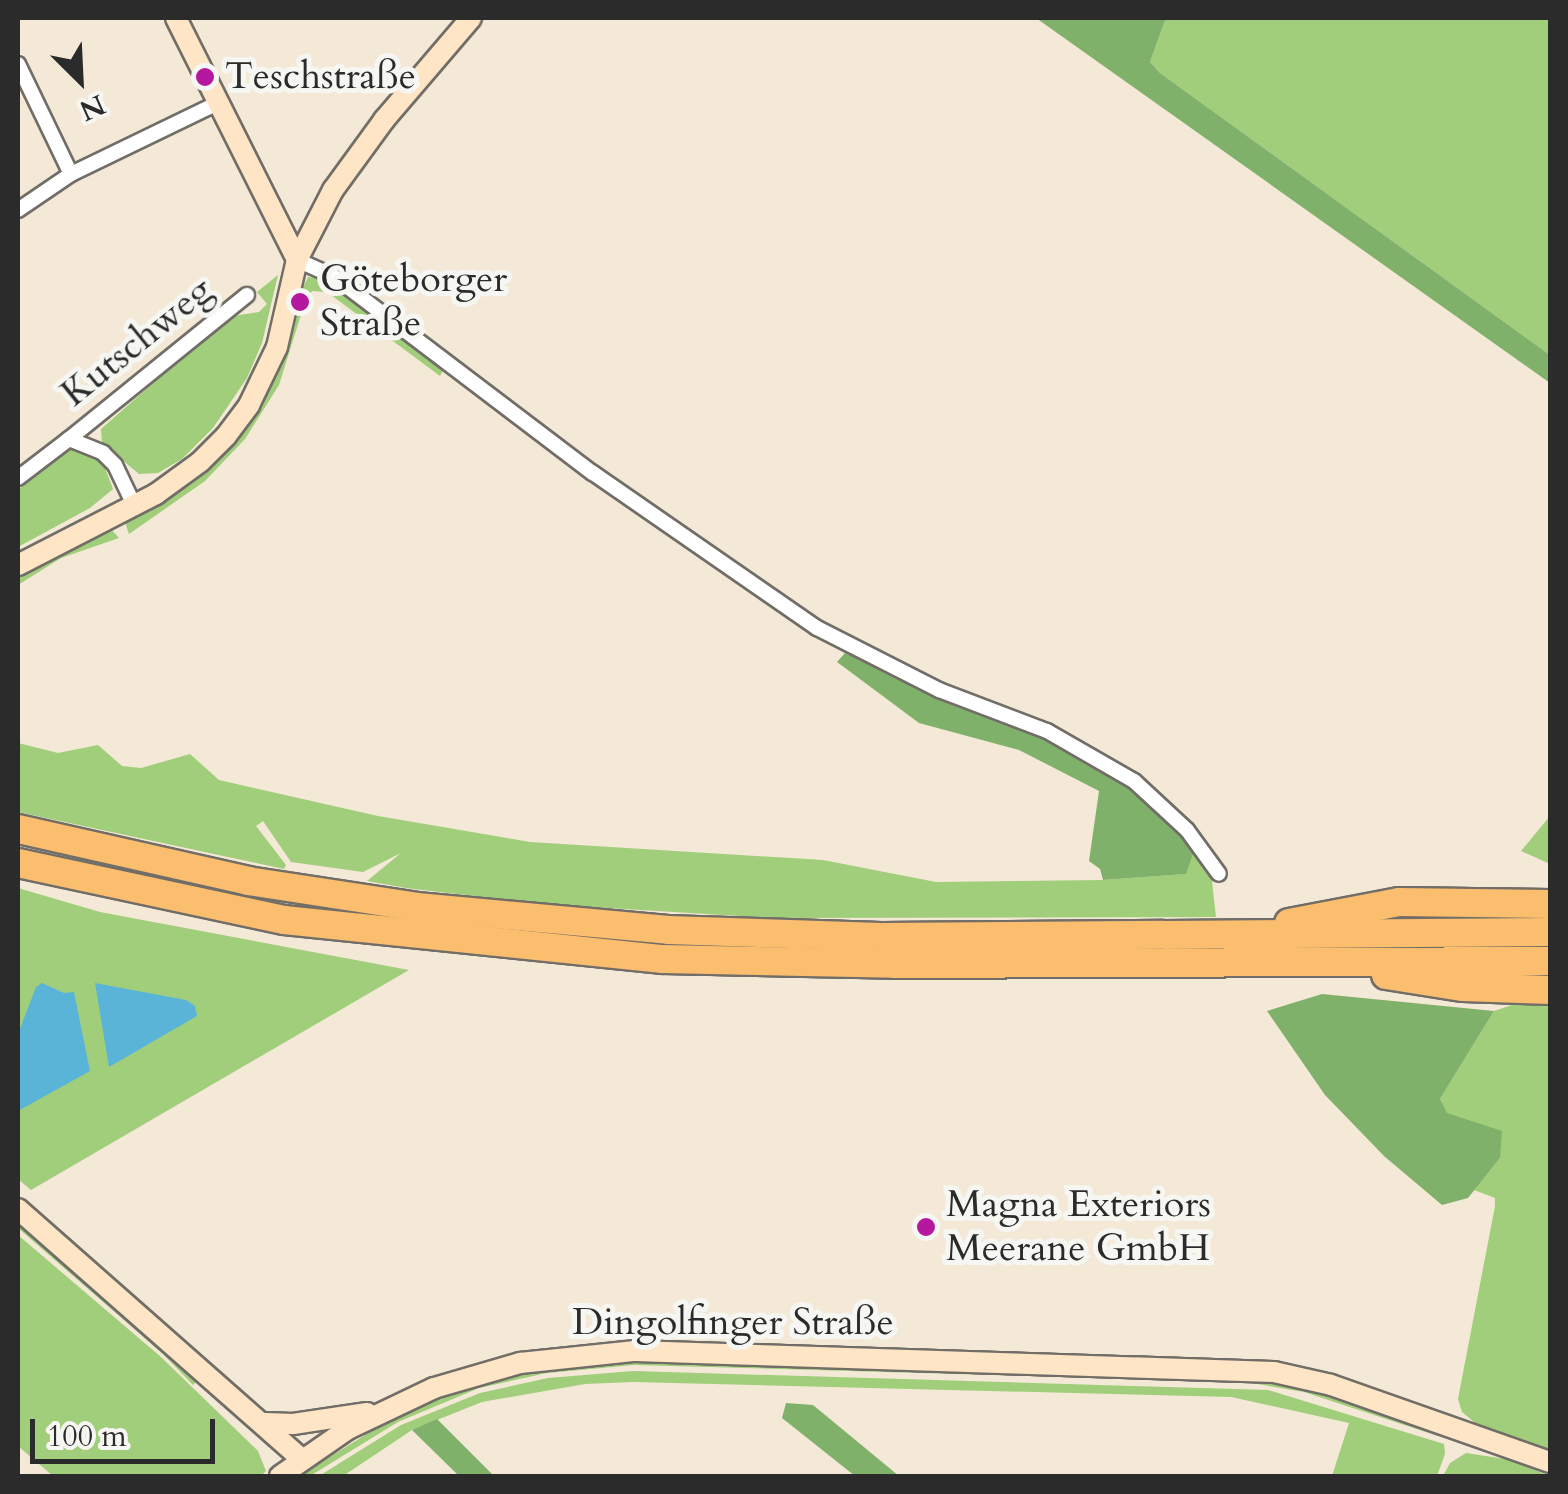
<!DOCTYPE html>
<html>
<head>
<meta charset="utf-8">
<style>
	body { margin:0 }
	#map { position:relative; width:1568px; height:1494px; overflow:hidden; background:#f4e8d6; font-family:Cardo,serif }
	div>[style] { position:absolute }
	[style*='--x'] { left:calc(var(--x)*1px); top:calc(var(--y)*1px); width:calc(var(--w)*1px); rotate:calc(var(--a)*1deg) }
	.green>* { inset:0; background:#a0ce7b }
	.forest>* { inset:0; background:#80b16b }
	.water>* { inset:0; background:#59b4d7 }
	.roads { filter:drop-shadow(2px 0 #716d67) drop-shadow(-2px 0 #716d67) drop-shadow(0 2px #716d67) drop-shadow(0 -2px #716d67) }
	.street>* { height:14px; margin:-7px; padding:0 7px; transform-origin:7px; border-radius:7px; background:#fff }
	.secondary>* { height:20px; margin:-10px; padding:0 10px; transform-origin:10px; border-radius:10px; background:#fde5c5 }
	.highway>* { height:28px; margin:-14px; padding:0 14px; transform-origin:14px; border-radius:14px; background:#fbbd6e }
	.dots>* { width:28px; height:28px; translate:-50% -50%; box-sizing:border-box; border:5px solid #f6f6f2; border-radius:50% }
	span { translate:-50% -50%; white-space:nowrap; text-align:center; line-height:1.15; -webkit-text-stroke:10px #f6f6f2; paint-order:stroke }
	.poi-label { font-size:38px; color:#2b2b2b }
	.left { translate:0 -50%; text-align:left }
	.street-label { font-size:38px; color:#2b2b2b }
	.frame { position:absolute; inset:0; border:20px solid #2b2b2b; pointer-events:none }
	.north { position:absolute; left:30px; top:30px; width:100px; height:100px; -webkit-text-stroke:8px #f6f6f2; paint-order:stroke; rotate:156deg; font-size:28px; font-weight:700; line-height:40px; text-align:center; color:#2b2b2b }
	.north::after { content:''; display:block; margin:auto; width:35px; height:45px; background:#2b2b2b; clip-path:polygon(50% 0,100% 100%,50% 72%,0 100%) }
	.scale { position:absolute; left:30px; top:1419px; width:185px; height:45px; box-sizing:border-box; border:5px solid #2b2b2b; border-top:0; padding-left:12px; font-size:30px; line-height:35px; white-space:nowrap; color:#2b2b2b; -webkit-text-stroke:8px #f6f6f2; paint-order:stroke }
</style>
</head>
<body>
<div id="map">
	<div class="green">
		<i style="clip-path:polygon(1166px 18px,1550px 18px,1550px 355px,1160px 73px,1150px 62px)"></i>
		<i style="clip-path:polygon(278px 275px,262px 343px,247px 378px,213px 428px,182px 459px,158px 473px,139px 474px,102px 443px,101px 429px,209px 334px,233px 316px,259px 312px,267px 304px,257px 292px)"></i>
		<i style="clip-path:polygon(308px 277px,329px 280px,445px 367px,440px 376px,327px 292px,312px 291px,305px 302px,279px 385px,245px 439px,205px 481px,129px 534px,125px 522px,175px 494px,222px 451px)"></i>
		<i style="clip-path:polygon(86px 449px,102px 460px,113px 489px,90px 508px,18px 547px,18px 490px,55px 455px,71px 448px)"></i>
		<i style="clip-path:polygon(110px 528px,119px 538px,61px 558px,18px 585px,18px 573px)"></i>
		<i style="clip-path:polygon(18px 743px,58px 753px,98px 745px,122px 766px,141px 768px,190px 754px,219px 780px,378px 816px,530px 842px,823px 860px,936px 882px,1103px 880px,1185px 874px,1195px 848px,1211px 872px,1216px 917px,774px 918px,542px 904px,406px 888px,367px 881px,401px 853px,363px 872px,291px 862px,263px 821px,256px 826px,286px 865px,284px 869px,18px 812px)"></i>
		<i style="clip-path:polygon(1550px 816px,1550px 864px,1521px 851px)"></i>
		<i style="clip-path:polygon(18px 888px,100px 912px,409px 970px,31px 1190px,18px 1179px)"></i>
		<i style="clip-path:polygon(1521px 1002px,1550px 1003px,1550px 1453px,1480px 1427px,1462px 1412px,1458px 1399px,1495px 1206px,1495px 1198px,1474px 1190px,1500px 1158px,1446px 1113px,1440px 1099px,1494px 1011px)"></i>
		<i style="clip-path:polygon(18px 1220px,198px 1380px,193px 1385px,163px 1354px,18px 1228px)"></i>
		<i style="clip-path:polygon(18px 1235px,161px 1357px,258px 1451px,266px 1471px,261px 1476px,53px 1476px,18px 1446px)"></i>
		<i style="clip-path:polygon(635px 1359px,1292px 1382px,1450px 1433px,1444px 1438px,1304px 1392px,1246px 1382px,634px 1365px,547px 1373px,479px 1388px,398px 1422px,310px 1476px,299px 1476px,412px 1406px,511px 1373px)"></i>
		<i style="clip-path:polygon(633px 1371px,1268px 1390px,1444px 1444px,1445px 1454px,1437px 1476px,1332px 1476px,1349px 1423px,1231px 1397px,633px 1382px,585px 1384px,482px 1402px,412px 1430px,343px 1476px,319px 1476px,401px 1425px,480px 1393px,548px 1378px)"></i>
		<i style="clip-path:polygon(1466px 1453px,1512px 1460px,1549px 1476px,1443px 1476px,1450px 1463px)"></i>
	</div>
	<div class="forest">
		<i style="clip-path:polygon(1036px 18px,1166px 18px,1150px 62px,1160px 73px,1550px 355px,1550px 383px)"></i>
		<i style="clip-path:polygon(845px 653px,1093px 758px,1154px 802px,1195px 848px,1186px 874px,1103px 880px,1100px 869px,1089px 861px,1099px 791px,1019px 750px,919px 723px,837px 662px)"></i>
		<i style="clip-path:polygon(1322px 994px,1494px 1011px,1440px 1099px,1447px 1113px,1502px 1131px,1500px 1158px,1468px 1198px,1442px 1205px,1384px 1156px,1325px 1095px,1267px 1011px)"></i>
		<i style="clip-path:polygon(786px 1403px,813px 1405px,899px 1476px,855px 1476px,782px 1418px)"></i>
		<i style="clip-path:polygon(437px 1419px,494px 1476px,459px 1476px,412px 1430px)"></i>
	</div>
	<div class="water">
		<i style="clip-path:polygon(42px 983px,64px 993px,74px 992px,90px 1071px,18px 1111px,18px 1034px,36px 987px)"></i>
		<i style="clip-path:polygon(95px 983px,186px 1000px,195px 1006px,197px 1016px,109px 1067px)"></i>
	</div>
	<div class="roads">
		<div class="street">
			<i style="--x:18;--y:64;--w:122;--a:64.3"></i>
			<i style="--x:18;--y:210;--w:64;--a:-34.2"></i>
			<i style="--x:71;--y:174;--w:163;--a:-25.8"></i>
			<i style="--x:297;--y:260;--w:39;--a:24"></i>
			<i style="--x:333;--y:276;--w:326;--a:37.2"></i>
			<i style="--x:593;--y:473;--w:272;--a:34.7"></i>
			<i style="--x:817;--y:628;--w:137;--a:26.9"></i>
			<i style="--x:939;--y:690;--w:116;--a:20.8"></i>
			<i style="--x:1047;--y:731;--w:100;--a:29.9"></i>
			<i style="--x:1134;--y:781;--w:72;--a:42.8"></i>
			<i style="--x:1187;--y:830;--w:54;--a:54"></i>
			<i style="--x:69;--y:439;--w:229;--a:-39"></i>
			<i style="--x:18;--y:478;--w:64;--a:-37.4"></i>
			<i style="--x:69;--y:439;--w:37;--a:22"></i>
			<i style="--x:103;--y:453;--w:17;--a:45"></i>
			<i style="--x:115;--y:465;--w:44;--a:64.6"></i>
		</div>
		<div class="secondary">
			<i style="--x:176;--y:18;--w:271;--a:63.4"></i>
			<i style="--x:18;--y:565;--w:155;--a:-27.2"></i>
			<i style="--x:156;--y:494;--w:54;--a:-36"></i>
			<i style="--x:200;--y:462;--w:37;--a:-45"></i>
			<i style="--x:226;--y:436;--w:39;--a:-53"></i>
			<i style="--x:249;--y:405;--w:64;--a:-64.2"></i>
			<i style="--x:277;--y:347;--w:89;--a:-77.1"></i>
			<i style="--x:297;--y:260;--w:79;--a:-62.8"></i>
			<i style="--x:333;--y:190;--w:87;--a:-53.9"></i>
			<i style="--x:384;--y:120;--w:134;--a:-49.5"></i>
			<i style="--x:18;--y:1209;--w:378;--a:41.4"></i>
			<i style="--x:266;--y:1423;--w:27;--a:2"></i>
			<i style="--x:293;--y:1424;--w:75;--a:-8.5"></i>
			<i style="--x:280;--y:1476;--w:83;--a:-34.7"></i>
			<i style="--x:348;--y:1429;--w:95;--a:-25.5"></i>
			<i style="--x:434;--y:1388;--w:90;--a:-16.2"></i>
			<i style="--x:520;--y:1363;--w:116;--a:-6"></i>
			<i style="--x:635;--y:1351;--w:639;--a:1.88"></i>
			<i style="--x:1274;--y:1372;--w:58;--a:12.8"></i>
			<i style="--x:1331;--y:1385;--w:232;--a:19.4"></i>
		</div>
		<div class="highway">
			<i style="--x:18;--y:829;--w:236;--a:12.7"></i>
			<i style="--x:248;--y:881;--w:171;--a:8.7"></i>
			<i style="--x:417;--y:907;--w:252;--a:5.2"></i>
			<i style="--x:668;--y:930;--w:213;--a:1.9"></i>
			<i style="--x:881;--y:937;--w:669;--a:-0.43"></i>
			<i style="--x:18;--y:863;--w:272;--a:12.1"></i>
			<i style="--x:284;--y:920;--w:381;--a:5.9"></i>
			<i style="--x:663;--y:959;--w:232;--a:1.2"></i>
			<i style="--x:895;--y:964;--w:655;--a:-0.26"></i>
			<i style="--x:1289;--y:923;--w:112;--a:-10.8"></i>
			<i style="--x:1399;--y:902;--w:151;--a:0.8"></i>
			<i style="--x:1386;--y:975;--w:78;--a:8.9"></i>
			<i style="--x:1463;--y:987;--w:87;--a:2"></i>
		</div>
	</div>
	<div class="dots">
		<i style="left:205px;top:77px;background:#b5179e"></i>
		<i style="left:300px;top:302px;background:#b5179e"></i>
		<i style="left:926px;top:1227px;background:#b5179e"></i>
	</div>
	<div class="poi-label">
		<span class="left" style="left:225px;top:77px">Teschstraße</span>
		<span class="left" style="left:320px;top:302px">Göteborger<br>Straße</span>
		<span class="left" style="left:946px;top:1227px">Magna Exteriors<br>Meerane GmbH</span>
	</div>
	<div class="street-label">
		<span style="left:137px;top:342px;rotate:-39deg">Kutschweg</span>
		<span style="left:733px;top:1323px">Dingolfinger Straße</span>
	</div>
	<div class="frame"></div>
	<div class="north">N</div>
	<div class="scale">100 m</div>
</div>
</body>
</html>
